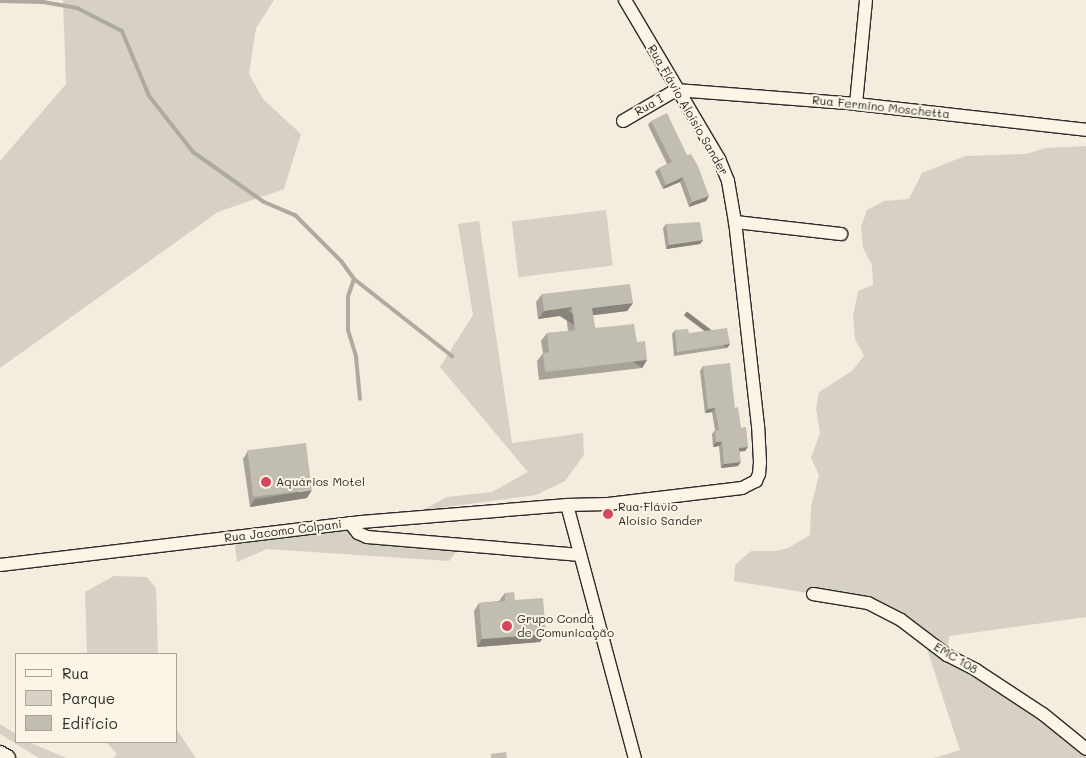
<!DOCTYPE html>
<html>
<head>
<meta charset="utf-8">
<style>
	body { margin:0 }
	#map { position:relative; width:1086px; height:758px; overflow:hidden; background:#f4edde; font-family:Mali,sans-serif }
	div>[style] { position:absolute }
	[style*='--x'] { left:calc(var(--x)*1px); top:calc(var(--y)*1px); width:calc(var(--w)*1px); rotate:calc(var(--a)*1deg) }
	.green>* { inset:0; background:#d6d1c4; transform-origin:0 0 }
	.stream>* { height:4px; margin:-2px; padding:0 2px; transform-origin:2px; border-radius:2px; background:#afaaa0 }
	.roads { filter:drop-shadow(1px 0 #2b2b2b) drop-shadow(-1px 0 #2b2b2b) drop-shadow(0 1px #2b2b2b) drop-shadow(0 -1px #2b2b2b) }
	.minor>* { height:12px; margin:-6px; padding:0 6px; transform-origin:6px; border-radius:6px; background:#fcf5e5 }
	.major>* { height:16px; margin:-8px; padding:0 8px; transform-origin:8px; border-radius:8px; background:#fcf5e5 }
	.wall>* { inset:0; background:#a7a398 }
	.shaded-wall>* { inset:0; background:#88847c; transform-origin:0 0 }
	.building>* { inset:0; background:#c2bdb1; transform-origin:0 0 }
	.dots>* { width:14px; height:14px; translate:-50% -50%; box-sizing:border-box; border:2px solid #fcf5e5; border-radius:50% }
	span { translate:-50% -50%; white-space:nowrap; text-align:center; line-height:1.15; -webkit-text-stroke:4px #fcf5e5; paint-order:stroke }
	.street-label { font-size:12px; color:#2b2b2b }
	.poi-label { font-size:12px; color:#2b2b2b }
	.left { translate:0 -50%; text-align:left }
	.legend { position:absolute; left:15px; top:653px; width:162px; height:90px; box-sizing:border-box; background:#fcf5e5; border:1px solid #a8a49b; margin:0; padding:6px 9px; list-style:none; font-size:15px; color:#2b2b2b }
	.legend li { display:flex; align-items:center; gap:10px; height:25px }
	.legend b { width:25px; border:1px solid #a8a49b }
</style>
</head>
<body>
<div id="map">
	<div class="green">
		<i style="clip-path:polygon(63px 0,274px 0,256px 28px,249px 74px,263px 99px,301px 134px,284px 189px,218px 212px,0 368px,0 161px,66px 84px)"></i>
		<i style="clip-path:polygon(1086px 146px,1086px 617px,949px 636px,947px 655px,1086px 749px,1086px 758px,934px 758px,960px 750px,923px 637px,868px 603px,734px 581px,735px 565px,751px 551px,776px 551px,788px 548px,810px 535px,811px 507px,819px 475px,811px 458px,820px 433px,816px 409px,819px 392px,852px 371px,864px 356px,855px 339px,853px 316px,858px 291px,873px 285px,872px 265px,863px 248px,861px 227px,867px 210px,884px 201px,909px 199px,922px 173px,965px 156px,1026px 154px,1045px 148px)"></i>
		<i style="left:606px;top:210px;width:56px;height:95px;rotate:83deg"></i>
		<i style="clip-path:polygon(479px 221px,512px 443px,583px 433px,584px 455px,565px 481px,536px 495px,423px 510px,447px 497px,492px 492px,528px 472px,440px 367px,473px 315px,458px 224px)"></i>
		<i style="clip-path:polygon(350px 523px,358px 533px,462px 544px,449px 561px,267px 549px,237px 562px,234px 538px)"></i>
		<i style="clip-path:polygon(114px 576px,147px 577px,156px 588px,158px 654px,87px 654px,85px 592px)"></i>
		<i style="clip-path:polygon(0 724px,16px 734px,16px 742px,29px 742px,66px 758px,39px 758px,0 734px)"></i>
		<i style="clip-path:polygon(176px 729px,196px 758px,113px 758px,117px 754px,106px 742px,176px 742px)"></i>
	</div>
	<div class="stream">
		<i style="--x:0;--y:1;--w:43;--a:1.3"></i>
		<i style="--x:43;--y:2;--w:35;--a:10"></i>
		<i style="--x:77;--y:8;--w:51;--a:27.1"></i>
		<i style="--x:122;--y:31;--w:70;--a:67.4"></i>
		<i style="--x:149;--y:96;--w:71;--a:51.8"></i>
		<i style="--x:193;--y:152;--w:87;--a:35.2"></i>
		<i style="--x:264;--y:202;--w:34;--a:23"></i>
		<i style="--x:295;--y:215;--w:65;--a:45"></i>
		<i style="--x:341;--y:261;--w:22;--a:54"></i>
		<i style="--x:354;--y:279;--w:125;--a:38.2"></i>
		<i style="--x:354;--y:279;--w:18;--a:109"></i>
		<i style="--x:348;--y:296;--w:34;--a:90"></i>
		<i style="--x:348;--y:330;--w:28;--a:73"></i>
		<i style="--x:356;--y:357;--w:42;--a:84.6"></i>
	</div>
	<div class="roads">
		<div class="minor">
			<i style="--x:856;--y:104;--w:104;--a:-84.5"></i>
			<i style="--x:623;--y:121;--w:61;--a:-30.3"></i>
			<i style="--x:676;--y:90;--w:181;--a:4.4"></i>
			<i style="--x:856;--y:104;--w:231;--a:6.4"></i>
			<i style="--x:735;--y:222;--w:107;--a:6.5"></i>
			<i style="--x:567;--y:505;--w:262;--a:75"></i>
			<i style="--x:350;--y:523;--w:13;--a:51"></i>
			<i style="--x:358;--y:533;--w:10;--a:24"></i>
			<i style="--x:367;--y:537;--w:214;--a:4.8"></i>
			<i style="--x:0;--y:565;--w:364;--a:-6.8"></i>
			<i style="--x:361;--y:522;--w:207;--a:-4.7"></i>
			<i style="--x:567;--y:505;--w:41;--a:-1.4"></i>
			<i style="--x:608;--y:504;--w:135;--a:-6.8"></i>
			<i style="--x:742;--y:488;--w:16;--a:-27"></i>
			<i style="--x:756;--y:481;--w:8;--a:-67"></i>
			<i style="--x:759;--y:474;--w:12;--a:-85"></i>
			<i style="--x:760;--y:462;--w:36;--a:-93"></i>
			<i style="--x:758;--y:426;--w:205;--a:-96.4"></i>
			<i style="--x:735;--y:222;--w:42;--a:-99.7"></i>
			<i style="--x:728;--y:181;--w:24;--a:-112"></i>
			<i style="--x:719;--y:159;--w:185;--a:-120.6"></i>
			<i style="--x:813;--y:594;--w:56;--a:9.3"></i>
			<i style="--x:868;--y:603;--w:37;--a:27"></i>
			<i style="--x:901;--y:620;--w:58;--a:37.3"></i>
			<i style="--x:947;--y:655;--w:33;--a:27"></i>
			<i style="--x:976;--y:670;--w:80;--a:33.3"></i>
			<i style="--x:1043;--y:714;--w:55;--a:39.1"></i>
		</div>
		<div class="major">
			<i style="--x:0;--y:754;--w:8;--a:30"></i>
		</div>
	</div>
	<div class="wall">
		<i style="clip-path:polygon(651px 121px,687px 155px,709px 196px,706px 201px,689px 207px,680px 182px,663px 189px,655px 172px,659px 168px,667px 164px,648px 125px)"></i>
		<i style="clip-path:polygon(666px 224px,703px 240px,700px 244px,666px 249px,663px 228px)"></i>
		<i style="clip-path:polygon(542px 294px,633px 303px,627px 311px,593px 315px,595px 328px,637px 342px,647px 360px,642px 368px,539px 380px,537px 361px,543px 353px,541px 341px,547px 333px,568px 331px,566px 315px,538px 319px,536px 302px)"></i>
		<i style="clip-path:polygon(675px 330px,730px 344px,727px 348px,674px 356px,672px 334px)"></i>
		<i style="clip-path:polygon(703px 366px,735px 408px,741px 428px,748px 447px,745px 451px,740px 451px,738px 466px,721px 468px,719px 446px,713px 447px,712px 434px,715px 430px,712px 412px,705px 413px,700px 371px)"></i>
		<i style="clip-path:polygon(248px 451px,307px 498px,250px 507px,243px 459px)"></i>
		<i style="clip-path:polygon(505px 593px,515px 600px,546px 634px,540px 642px,477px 647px,474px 611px,479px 603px,499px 601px)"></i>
	</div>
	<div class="shaded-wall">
		<i style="clip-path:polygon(683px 177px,680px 182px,663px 189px,666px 185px)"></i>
		<i style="clip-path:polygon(709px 196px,706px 201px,689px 207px,692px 202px)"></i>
		<i style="clip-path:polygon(703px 240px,700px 244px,666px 249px,669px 245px)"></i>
		<i style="clip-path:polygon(633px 303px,627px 311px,587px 316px,592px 308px)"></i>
		<i style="clip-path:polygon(572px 307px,566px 315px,538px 319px,544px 311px)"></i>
		<i style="left:730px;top:344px;width:5px;height:54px;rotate:127deg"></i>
		<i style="left:647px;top:360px;width:9px;height:103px;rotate:122deg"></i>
		<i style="clip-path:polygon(715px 408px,712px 412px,705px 413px,708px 409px)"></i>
		<i style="clip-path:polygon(716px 442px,722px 442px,719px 446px,713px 447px)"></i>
		<i style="clip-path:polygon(748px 447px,745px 451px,737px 452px,739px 448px)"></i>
		<i style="clip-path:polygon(741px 462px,738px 466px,721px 468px,724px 464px)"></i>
		<i style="clip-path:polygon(312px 490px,307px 498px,250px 507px,255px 499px)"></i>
		<i style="clip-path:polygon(546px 634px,540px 642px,477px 647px,482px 639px)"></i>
	</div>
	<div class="building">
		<i style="clip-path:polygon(667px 113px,687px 155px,691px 154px,698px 166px,709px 196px,692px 202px,683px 177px,666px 185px,659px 168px,672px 162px,651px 121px)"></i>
		<i style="clip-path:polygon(700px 222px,703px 240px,669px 245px,666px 224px)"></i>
		<i style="clip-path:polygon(630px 284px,633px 303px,592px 308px,595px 328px,634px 324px,637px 342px,645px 341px,647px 360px,545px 372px,543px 353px,549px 352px,547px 333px,575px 330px,572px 307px,544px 311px,542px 294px)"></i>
		<i style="clip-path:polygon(727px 328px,730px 344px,677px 352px,675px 330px,688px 329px,689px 333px)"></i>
		<i style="clip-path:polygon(730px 363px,735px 408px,738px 407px,741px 428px,746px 427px,748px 447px,739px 448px,741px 462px,724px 464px,722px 442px,716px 442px,715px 430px,719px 430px,715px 408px,708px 409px,703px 366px)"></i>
		<i style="left:306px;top:443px;width:47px;height:59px;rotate:83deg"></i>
		<i style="clip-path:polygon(514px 592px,515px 600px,543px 598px,546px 634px,482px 639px,479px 603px,505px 601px,505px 593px)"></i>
		<i style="clip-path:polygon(506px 752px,507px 758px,491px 758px,491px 754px)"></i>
	</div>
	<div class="dots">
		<i style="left:266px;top:482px;background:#d1495b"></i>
		<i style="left:608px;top:514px;background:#d1495b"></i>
		<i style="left:507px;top:626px;background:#d1495b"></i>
	</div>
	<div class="street-label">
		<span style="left:649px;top:105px;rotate:-30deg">Rua I</span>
		<span style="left:881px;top:107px;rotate:6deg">Rua Fermino Moschetta</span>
		<span style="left:688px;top:110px;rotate:60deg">Rua Flávio Aloísio Sander</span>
		<span style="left:283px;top:531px;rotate:-7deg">Rua Jacomo Colpani</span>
		<span style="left:956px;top:658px;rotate:31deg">EMC 108</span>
	</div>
	<div class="poi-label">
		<span class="left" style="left:276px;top:482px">Aquários Motel</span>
		<span class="left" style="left:618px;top:514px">Rua Flávio<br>Aloísio Sander</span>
		<span class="left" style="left:517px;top:626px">Grupo Condá<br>de Comunicação</span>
	</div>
	<ul class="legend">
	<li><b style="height:6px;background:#fcf5e5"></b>Rua</li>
	<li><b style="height:14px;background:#d6d1c4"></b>Parque</li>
	<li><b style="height:14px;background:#c2bdb1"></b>Edifício</li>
	</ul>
</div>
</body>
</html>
